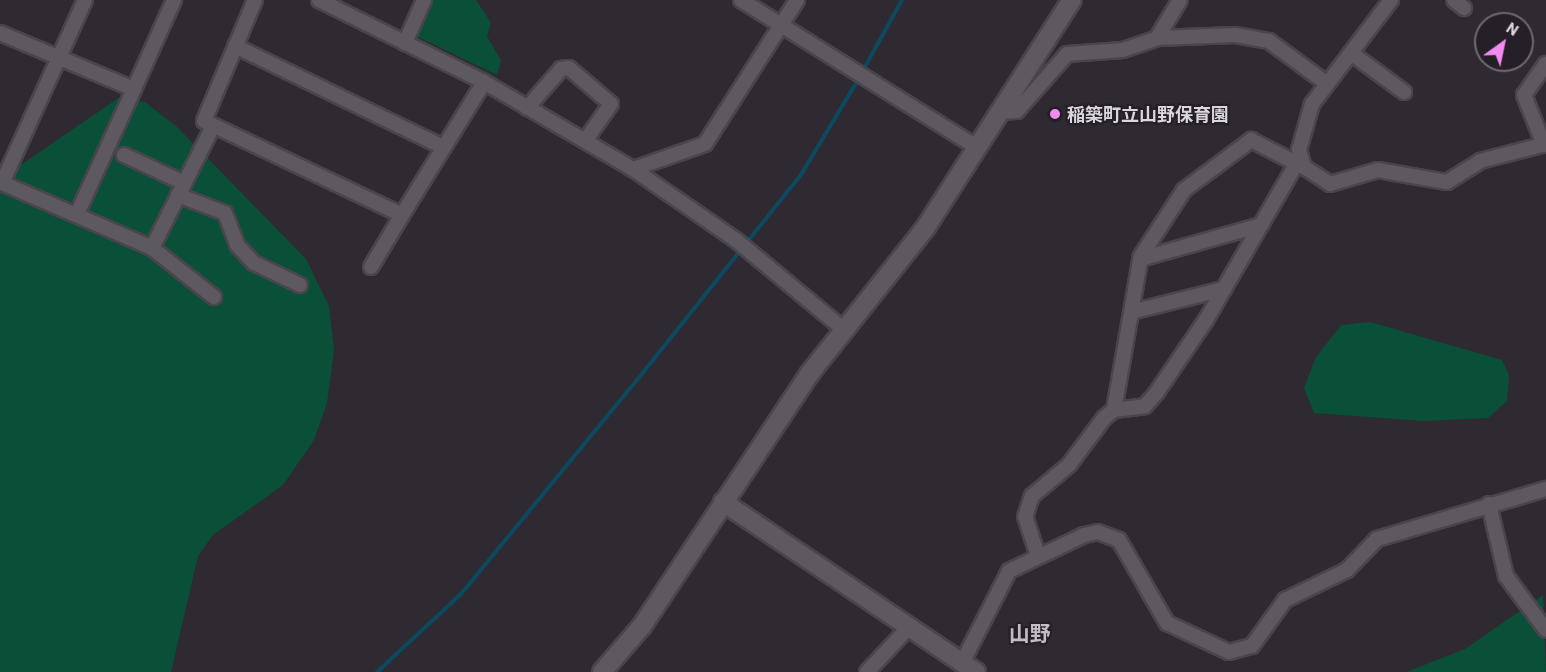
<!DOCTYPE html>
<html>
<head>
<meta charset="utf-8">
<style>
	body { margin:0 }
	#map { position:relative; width:1546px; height:672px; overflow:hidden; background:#2f2a31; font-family:Barlow,"Noto Sans JP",sans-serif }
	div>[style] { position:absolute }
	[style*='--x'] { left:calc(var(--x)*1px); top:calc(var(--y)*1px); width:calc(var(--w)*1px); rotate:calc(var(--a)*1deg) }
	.green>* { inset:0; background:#0a4f37 }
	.stream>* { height:4px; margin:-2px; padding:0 2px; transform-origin:2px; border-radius:2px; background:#0b495f }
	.roads { filter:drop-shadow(2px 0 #4a454c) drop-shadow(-2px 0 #4a454c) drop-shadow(0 2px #4a454c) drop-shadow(0 -2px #4a454c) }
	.minor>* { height:14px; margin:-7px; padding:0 7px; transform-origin:7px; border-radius:7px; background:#5e5961 }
	.tertiary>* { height:18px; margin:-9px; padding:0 9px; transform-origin:9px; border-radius:9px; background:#5e5961 }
	.dots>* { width:16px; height:16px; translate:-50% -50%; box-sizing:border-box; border:3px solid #252027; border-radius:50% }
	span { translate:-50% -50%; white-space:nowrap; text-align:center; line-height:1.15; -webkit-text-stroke:4.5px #252027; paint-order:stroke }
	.poi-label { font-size:18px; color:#dad7dc; font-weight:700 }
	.left { translate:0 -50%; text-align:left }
	.quarter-label { font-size:21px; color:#c2bcc5; font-weight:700 }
	.north { position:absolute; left:1474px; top:12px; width:60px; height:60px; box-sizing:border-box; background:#252027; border:2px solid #6d696f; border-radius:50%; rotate:33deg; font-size:16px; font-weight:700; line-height:24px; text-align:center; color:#dad7dc }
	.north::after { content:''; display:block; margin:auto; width:21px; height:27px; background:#f38af2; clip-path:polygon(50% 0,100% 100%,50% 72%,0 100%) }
</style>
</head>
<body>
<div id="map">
	<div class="green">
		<i style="clip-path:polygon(431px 0,476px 0,491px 23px,487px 36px,501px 61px,497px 75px,414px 35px)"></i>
		<i style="clip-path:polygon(120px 97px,145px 102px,177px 127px,306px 259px,329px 306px,334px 350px,327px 403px,314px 440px,283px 485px,213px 535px,198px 556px,171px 672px,0 672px,0 179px)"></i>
		<i style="clip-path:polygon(1370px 322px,1502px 360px,1509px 375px,1507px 401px,1488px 418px,1423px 421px,1314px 413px,1304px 388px,1316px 357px,1341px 325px)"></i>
		<i style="clip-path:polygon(1543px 595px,1546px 672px,1406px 672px,1465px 649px)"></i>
	</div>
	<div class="stream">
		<i style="--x:862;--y:72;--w:82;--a:-60.9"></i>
		<i style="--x:377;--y:672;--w:115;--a:-42.9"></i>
		<i style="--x:461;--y:594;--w:277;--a:-50.6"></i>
		<i style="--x:637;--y:380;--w:265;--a:-51.4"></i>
		<i style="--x:802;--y:173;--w:111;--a:-59"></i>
	</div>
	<div class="roads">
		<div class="minor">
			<i style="--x:85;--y:0;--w:201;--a:114.4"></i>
			<i style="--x:2;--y:183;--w:163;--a:23.4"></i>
			<i style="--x:152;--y:248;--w:136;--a:-63.4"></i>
			<i style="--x:255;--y:0;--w:131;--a:112.9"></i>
			<i style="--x:204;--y:121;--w:219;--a:25.4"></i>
			<i style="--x:402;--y:215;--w:156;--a:-58.3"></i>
			<i style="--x:319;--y:0;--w:184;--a:26.4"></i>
			<i style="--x:484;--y:82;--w:173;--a:30.3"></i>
			<i style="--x:633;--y:169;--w:76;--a:-19.1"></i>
			<i style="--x:705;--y:144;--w:171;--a:-57.4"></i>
			<i style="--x:741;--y:0;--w:277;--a:32"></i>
			<i style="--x:1391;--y:0;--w:131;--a:127.2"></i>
			<i style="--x:1312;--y:104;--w:48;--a:105.8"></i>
			<i style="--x:1299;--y:150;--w:18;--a:74"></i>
			<i style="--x:1304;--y:167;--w:31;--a:33"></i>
			<i style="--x:1330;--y:184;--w:50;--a:-16.3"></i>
			<i style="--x:1378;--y:170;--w:70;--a:9.9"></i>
			<i style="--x:1447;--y:182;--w:39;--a:-32"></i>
			<i style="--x:1480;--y:161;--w:68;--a:-14.4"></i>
			<i style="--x:1454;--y:0;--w:13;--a:39"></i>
			<i style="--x:0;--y:33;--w:145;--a:22.7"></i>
			<i style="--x:134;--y:89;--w:137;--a:114.5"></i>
			<i style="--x:1157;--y:38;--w:44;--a:-58.8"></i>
			<i style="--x:405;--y:43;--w:47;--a:-66.2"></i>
			<i style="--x:235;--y:46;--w:231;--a:25.9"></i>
			<i style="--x:1351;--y:53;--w:66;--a:36.3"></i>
			<i style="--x:134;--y:89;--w:98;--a:-65.8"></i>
			<i style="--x:527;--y:108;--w:52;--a:-48.9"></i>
			<i style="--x:561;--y:69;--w:8;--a:-7"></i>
			<i style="--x:569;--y:68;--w:55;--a:40.6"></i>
			<i style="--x:611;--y:104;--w:45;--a:125.1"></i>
			<i style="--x:999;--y:112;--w:18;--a:-3"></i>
			<i style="--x:1017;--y:111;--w:76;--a:-48.7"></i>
			<i style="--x:1067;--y:54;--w:56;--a:-4.1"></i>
			<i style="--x:1123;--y:50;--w:36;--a:-19"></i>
			<i style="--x:1157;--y:38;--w:78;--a:-2.2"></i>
			<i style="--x:1235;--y:35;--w:35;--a:10"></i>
			<i style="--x:1269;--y:41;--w:71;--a:36.4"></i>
			<i style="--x:1544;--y:145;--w:54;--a:-111.8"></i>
			<i style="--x:1524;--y:95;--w:38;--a:-55"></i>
			<i style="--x:124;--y:155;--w:66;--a:25"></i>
			<i style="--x:633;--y:169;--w:125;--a:34.6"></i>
			<i style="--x:736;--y:240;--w:138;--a:39.7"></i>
			<i style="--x:178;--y:195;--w:50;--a:21"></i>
			<i style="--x:225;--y:213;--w:34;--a:69"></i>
			<i style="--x:237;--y:245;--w:25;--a:47"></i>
			<i style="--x:254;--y:263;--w:51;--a:25.6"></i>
			<i style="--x:152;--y:248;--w:79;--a:38.3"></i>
			<i style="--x:1140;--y:259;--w:126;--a:-15.7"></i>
			<i style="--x:371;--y:267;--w:61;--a:-59.2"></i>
			<i style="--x:1135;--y:311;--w:92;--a:-13.9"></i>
			<i style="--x:1114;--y:410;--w:156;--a:-80.1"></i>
			<i style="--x:1141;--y:256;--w:79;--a:-56.9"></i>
			<i style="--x:1184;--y:190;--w:84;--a:-36.7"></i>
			<i style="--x:1251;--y:140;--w:51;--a:27.1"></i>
			<i style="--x:1489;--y:504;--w:74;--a:76.7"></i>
			<i style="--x:1506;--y:576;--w:67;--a:53.5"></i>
			<i style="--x:1037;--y:553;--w:38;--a:-108"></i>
			<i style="--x:1025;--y:517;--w:22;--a:-72"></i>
			<i style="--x:1032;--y:496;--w:48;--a:-40"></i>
			<i style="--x:1069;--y:465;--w:59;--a:-53.3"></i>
			<i style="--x:1104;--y:418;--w:13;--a:-39"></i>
			<i style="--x:1114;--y:410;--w:31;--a:-7"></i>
			<i style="--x:1145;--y:406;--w:18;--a:-49"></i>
			<i style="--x:1157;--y:392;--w:87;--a:-55.8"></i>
			<i style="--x:1206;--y:320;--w:188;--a:-60"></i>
			<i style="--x:963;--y:661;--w:101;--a:-62.9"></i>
			<i style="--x:1009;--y:571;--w:83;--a:-25.6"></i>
			<i style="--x:1084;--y:535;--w:14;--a:-12"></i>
			<i style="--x:1098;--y:532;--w:22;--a:21"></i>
			<i style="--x:1119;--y:540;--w:96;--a:60"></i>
			<i style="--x:1167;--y:623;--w:68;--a:25.1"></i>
			<i style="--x:1229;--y:652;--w:24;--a:-15"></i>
			<i style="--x:1252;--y:646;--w:57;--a:-54.3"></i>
			<i style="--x:1285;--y:600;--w:69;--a:-25.8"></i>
			<i style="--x:1347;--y:570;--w:43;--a:-45.9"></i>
			<i style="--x:1377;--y:539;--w:176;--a:-16.5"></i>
			<i style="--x:867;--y:672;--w:63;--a:-46.9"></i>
		</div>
		<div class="tertiary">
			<i style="--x:723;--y:502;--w:305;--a:33.9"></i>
			<i style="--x:602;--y:672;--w:61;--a:-49"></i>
			<i style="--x:642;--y:626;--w:304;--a:-56.4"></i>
			<i style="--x:810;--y:373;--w:186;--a:-51.5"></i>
			<i style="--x:926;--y:227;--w:270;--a:-57.3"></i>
		</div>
	</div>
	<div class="dots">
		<i style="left:1055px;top:114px;background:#f38af2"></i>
	</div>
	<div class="poi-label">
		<span class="left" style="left:1067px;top:114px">稲築町立山野保育園</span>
	</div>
	<div class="quarter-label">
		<span style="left:1030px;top:633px">山野</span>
	</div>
	<div class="north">N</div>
</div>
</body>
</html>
